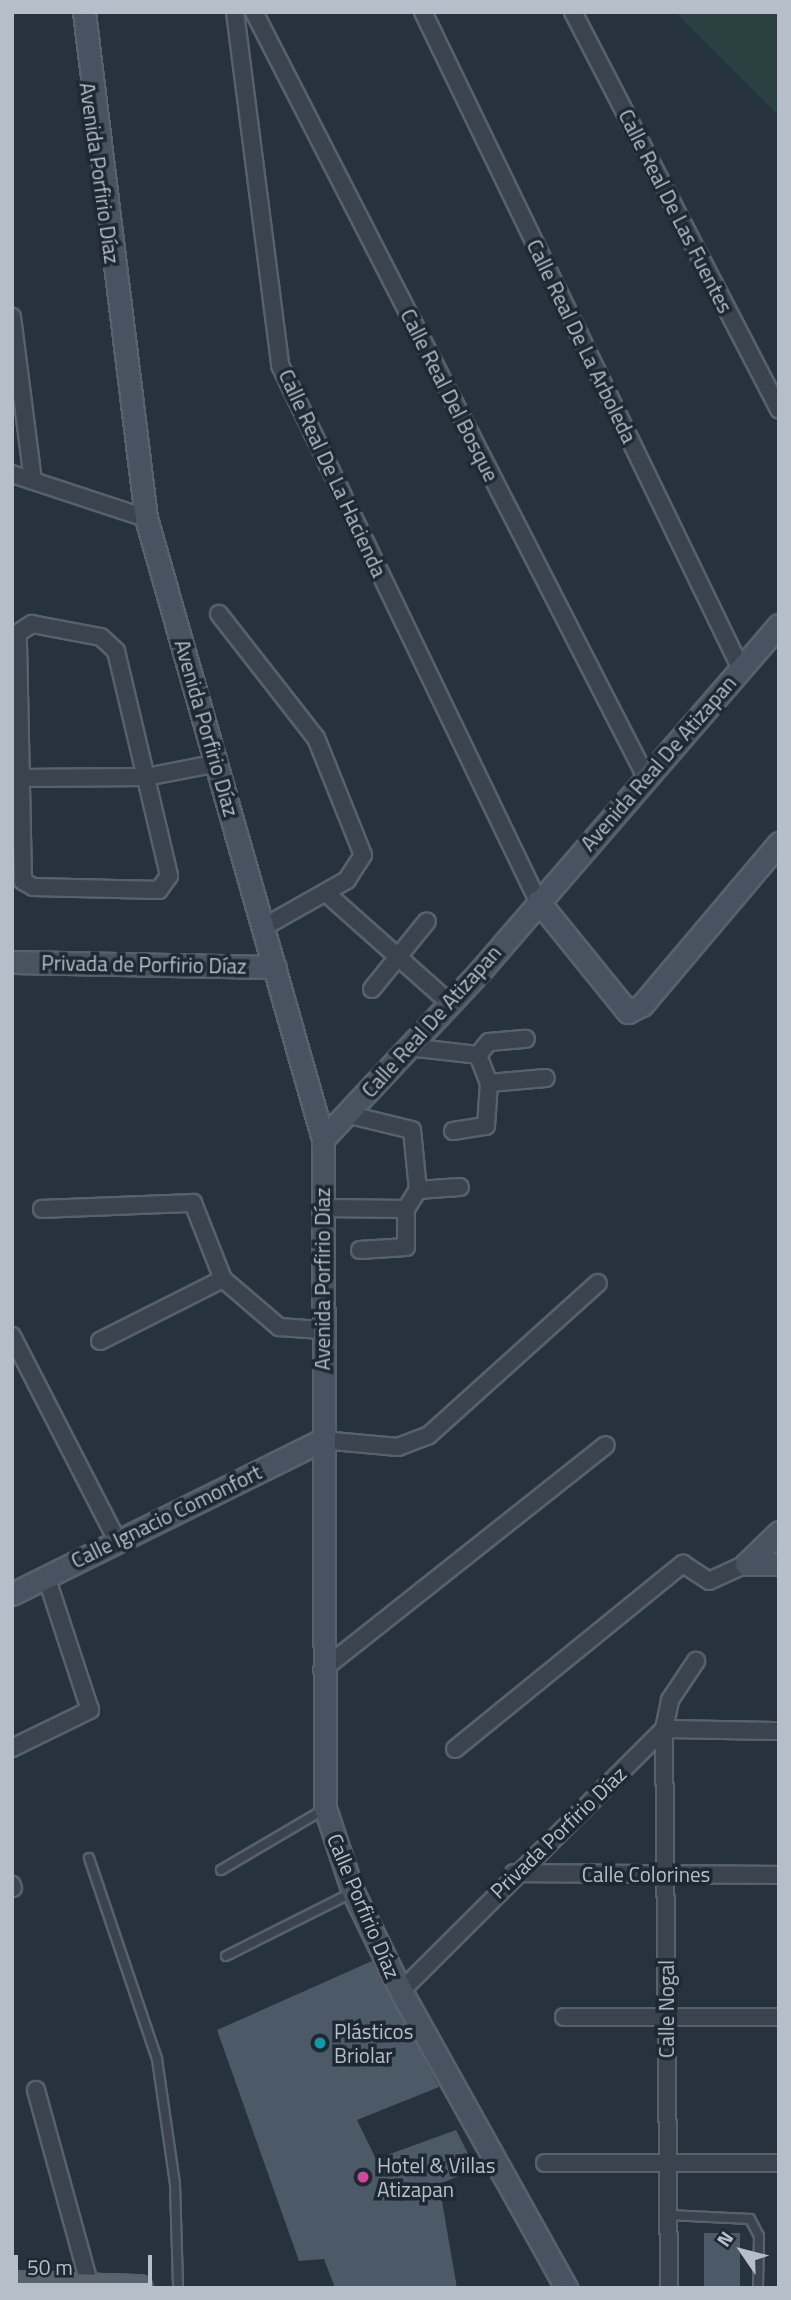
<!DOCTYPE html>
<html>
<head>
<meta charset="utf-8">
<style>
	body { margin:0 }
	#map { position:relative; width:791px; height:2300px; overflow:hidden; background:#26323e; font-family:"Titillium Web",sans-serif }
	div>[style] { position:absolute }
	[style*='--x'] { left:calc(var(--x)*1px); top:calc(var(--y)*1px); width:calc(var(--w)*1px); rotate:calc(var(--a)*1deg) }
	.green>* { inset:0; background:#294040 }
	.building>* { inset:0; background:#4c5967; transform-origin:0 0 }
	.roads { filter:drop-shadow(2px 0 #57616c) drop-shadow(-2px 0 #57616c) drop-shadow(0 2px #57616c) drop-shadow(0 -2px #57616c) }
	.lane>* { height:8px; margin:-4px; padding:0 4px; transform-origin:4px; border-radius:4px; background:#3a434e }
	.street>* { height:16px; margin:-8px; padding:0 8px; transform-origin:8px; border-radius:8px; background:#3a434e }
	.secondary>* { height:21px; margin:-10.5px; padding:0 10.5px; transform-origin:10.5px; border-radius:10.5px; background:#485361 }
	.primary>* { height:24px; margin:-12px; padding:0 12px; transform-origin:12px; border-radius:12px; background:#58636e }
	.dots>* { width:19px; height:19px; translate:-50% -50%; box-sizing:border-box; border:4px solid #1e2833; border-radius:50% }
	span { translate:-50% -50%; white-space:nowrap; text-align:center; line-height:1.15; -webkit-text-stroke:7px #1e2833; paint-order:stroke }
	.street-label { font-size:21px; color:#b6bec9 }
	.poi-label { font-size:21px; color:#b6bec9 }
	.left { translate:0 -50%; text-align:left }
	.frame { position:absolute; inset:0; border:14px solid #b6bec9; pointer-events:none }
	.north { position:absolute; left:707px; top:2216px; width:70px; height:70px; -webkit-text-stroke:5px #1e2833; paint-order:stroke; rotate:305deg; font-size:19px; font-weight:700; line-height:28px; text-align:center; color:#b6bec9 }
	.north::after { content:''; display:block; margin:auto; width:24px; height:32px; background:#b6bec9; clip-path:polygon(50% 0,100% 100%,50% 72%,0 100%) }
	.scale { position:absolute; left:14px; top:2255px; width:138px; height:32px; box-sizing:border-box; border:4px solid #b6bec9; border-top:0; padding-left:9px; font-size:21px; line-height:24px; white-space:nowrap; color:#b6bec9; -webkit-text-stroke:5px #1e2833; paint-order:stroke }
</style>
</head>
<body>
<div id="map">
	<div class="green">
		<i style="clip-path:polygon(681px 12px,779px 12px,779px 116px,678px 15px)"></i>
	</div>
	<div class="building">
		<i style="clip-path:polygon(372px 1961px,439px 2087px,357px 2120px,376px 2159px,456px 2130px,476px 2169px,439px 2184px,457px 2288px,335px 2288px,324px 2259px,299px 2261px,217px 2030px)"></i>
		<i style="left:704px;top:2233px;width:36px;height:55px"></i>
	</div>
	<div class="roads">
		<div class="lane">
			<i style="--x:89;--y:1858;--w:212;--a:71.3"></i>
			<i style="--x:157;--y:2059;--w:126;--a:81.8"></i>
			<i style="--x:175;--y:2184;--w:104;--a:88.3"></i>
			<i style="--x:221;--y:1870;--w:118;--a:-30.5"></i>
			<i style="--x:226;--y:1956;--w:140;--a:-26.7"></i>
			<i style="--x:669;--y:2215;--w:81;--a:2.8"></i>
			<i style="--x:750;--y:2219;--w:19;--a:62"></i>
			<i style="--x:759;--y:2236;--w:52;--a:91.1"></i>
		</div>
		<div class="street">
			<i style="--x:235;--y:12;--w:356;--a:82.7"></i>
			<i style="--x:280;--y:365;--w:595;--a:64.3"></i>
			<i style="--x:254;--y:12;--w:860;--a:62.87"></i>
			<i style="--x:423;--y:12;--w:730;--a:64.17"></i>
			<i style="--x:573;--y:12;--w:448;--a:62.6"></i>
			<i style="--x:12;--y:317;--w:165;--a:82.7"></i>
			<i style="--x:12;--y:474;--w:141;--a:18.2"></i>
			<i style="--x:219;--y:614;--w:157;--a:52"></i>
			<i style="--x:316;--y:738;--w:126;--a:68.1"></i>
			<i style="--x:363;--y:855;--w:30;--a:123"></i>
			<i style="--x:347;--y:880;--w:95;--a:150.5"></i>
			<i style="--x:32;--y:624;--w:70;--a:10.7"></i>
			<i style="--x:101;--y:637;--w:21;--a:43"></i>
			<i style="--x:116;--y:651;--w:231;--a:76.7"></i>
			<i style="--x:169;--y:876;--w:17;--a:126"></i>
			<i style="--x:159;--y:890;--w:126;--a:-178.6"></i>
			<i style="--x:33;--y:887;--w:12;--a:-149"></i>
			<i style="--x:23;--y:881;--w:248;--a:-91.2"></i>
			<i style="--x:18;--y:633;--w:17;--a:-33"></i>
			<i style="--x:18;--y:778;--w:128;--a:-0.4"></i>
			<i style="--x:146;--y:777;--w:73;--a:-11"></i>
			<i style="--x:326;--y:893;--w:166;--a:41.6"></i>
			<i style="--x:372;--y:989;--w:87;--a:-51"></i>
			<i style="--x:408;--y:1047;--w:70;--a:6.5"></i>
			<i style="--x:478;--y:1055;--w:17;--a:-50"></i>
			<i style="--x:489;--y:1042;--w:37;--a:-5"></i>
			<i style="--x:478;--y:1055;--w:30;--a:69"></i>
			<i style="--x:489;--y:1083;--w:57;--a:-5"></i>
			<i style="--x:453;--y:1131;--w:33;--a:-9"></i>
			<i style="--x:486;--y:1126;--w:43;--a:-86"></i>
			<i style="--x:418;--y:1190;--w:42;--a:-4.1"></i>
			<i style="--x:323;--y:1208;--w:83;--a:0.7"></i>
			<i style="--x:406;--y:1209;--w:22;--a:-58"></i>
			<i style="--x:418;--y:1190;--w:60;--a:-95.7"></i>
			<i style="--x:412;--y:1130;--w:68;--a:-166.4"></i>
			<i style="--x:42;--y:1209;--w:151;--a:-2.3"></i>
			<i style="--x:193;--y:1203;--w:82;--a:68.5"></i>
			<i style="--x:360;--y:1250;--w:46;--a:-3.7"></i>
			<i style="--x:406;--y:1247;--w:38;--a:-90"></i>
			<i style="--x:12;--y:1336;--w:227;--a:62.8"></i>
			<i style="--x:100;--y:1341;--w:138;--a:-26.8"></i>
			<i style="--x:223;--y:1279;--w:74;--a:40.6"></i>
			<i style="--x:279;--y:1327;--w:43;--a:4"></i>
			<i style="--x:322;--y:1440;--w:76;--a:5.3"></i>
			<i style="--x:398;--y:1447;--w:33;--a:-21"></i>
			<i style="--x:429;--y:1435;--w:227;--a:-42"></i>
			<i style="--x:322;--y:1670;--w:362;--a:-38.4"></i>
			<i style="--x:12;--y:1748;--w:87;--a:-26"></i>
			<i style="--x:90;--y:1710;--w:141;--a:-108.2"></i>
			<i style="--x:455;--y:1749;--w:294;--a:-39.1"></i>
			<i style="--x:683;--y:1564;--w:31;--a:33"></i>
			<i style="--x:709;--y:1581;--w:41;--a:-24.7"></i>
			<i style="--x:514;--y:1873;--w:265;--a:0.4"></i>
			<i style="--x:12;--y:1885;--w:3;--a:72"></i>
			<i style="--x:401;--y:1991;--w:371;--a:-44.9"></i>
			<i style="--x:664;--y:1729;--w:30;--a:-78"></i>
			<i style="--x:670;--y:1700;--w:47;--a:-56.3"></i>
			<i style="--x:564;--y:2017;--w:215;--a:0"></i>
			<i style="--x:36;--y:2090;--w:200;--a:74.6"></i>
			<i style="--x:545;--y:2163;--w:234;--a:0"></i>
			<i style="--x:669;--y:2288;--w:559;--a:-90.51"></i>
			<i style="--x:664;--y:1729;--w:115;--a:1"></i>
		</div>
		<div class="secondary">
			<i style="--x:84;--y:12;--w:510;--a:83.01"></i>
			<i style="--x:146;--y:518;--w:646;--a:74.09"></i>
			<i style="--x:323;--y:1139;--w:669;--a:89.83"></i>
			<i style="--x:325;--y:1808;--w:89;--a:71.6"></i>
			<i style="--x:353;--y:1892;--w:110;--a:64.1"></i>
			<i style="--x:401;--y:1991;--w:340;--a:60.9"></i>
			<i style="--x:538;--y:901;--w:143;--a:51"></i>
			<i style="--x:628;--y:1012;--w:16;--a:-27"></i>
			<i style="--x:642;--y:1005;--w:212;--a:-49.8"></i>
			<i style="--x:12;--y:962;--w:263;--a:1.1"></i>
			<i style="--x:323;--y:1139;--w:231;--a:-46.9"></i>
			<i style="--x:481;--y:970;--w:456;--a:-49.2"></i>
			<i style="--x:746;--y:1564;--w:46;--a:-44.1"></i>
			<i style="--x:746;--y:1564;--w:33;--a:0"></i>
			<i style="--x:12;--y:1594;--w:346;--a:-26.4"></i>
		</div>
		<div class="primary">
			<i style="--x:12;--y:2284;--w:128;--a:1.8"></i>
		</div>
	</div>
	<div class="dots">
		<i style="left:320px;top:2043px;background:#0f9aa8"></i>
		<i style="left:363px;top:2177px;background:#d1479c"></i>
	</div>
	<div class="street-label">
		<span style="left:100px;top:173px;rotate:82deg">Avenida Porfirio Díaz</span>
		<span style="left:676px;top:211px;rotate:63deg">Calle Real De Las Fuentes</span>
		<span style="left:582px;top:341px;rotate:64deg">Calle Real De La Arboleda</span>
		<span style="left:450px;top:395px;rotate:63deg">Calle Real Del Bosque</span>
		<span style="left:333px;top:473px;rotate:65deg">Calle Real De La Hacienda</span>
		<span style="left:207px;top:728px;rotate:74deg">Avenida Porfirio Díaz</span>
		<span style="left:658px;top:763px;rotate:-49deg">Avenida Real De Atizapan</span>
		<span style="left:144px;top:964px;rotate:1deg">Privada de Porfirio Díaz</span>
		<span style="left:431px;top:1021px;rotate:-48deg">Calle Real De Atizapan</span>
		<span style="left:322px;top:1279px;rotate:-90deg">Avenida Porfirio Díaz</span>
		<span style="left:166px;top:1516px;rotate:-26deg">Calle Ignacio Comonfort</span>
		<span style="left:558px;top:1832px;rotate:-44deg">Privada Porfirio Díaz</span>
		<span style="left:646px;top:1874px">Calle Colorines</span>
		<span style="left:364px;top:1906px;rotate:67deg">Calle Porfirio Díaz</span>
		<span style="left:666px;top:2009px;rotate:-90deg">Calle Nogal</span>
	</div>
	<div class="poi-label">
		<span class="left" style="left:334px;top:2043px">Plásticos<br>Briolar</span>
		<span class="left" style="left:377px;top:2177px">Hotel &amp; Villas<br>Atizapan</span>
	</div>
	<div class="frame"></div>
	<div class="north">N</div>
	<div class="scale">50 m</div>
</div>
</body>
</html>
